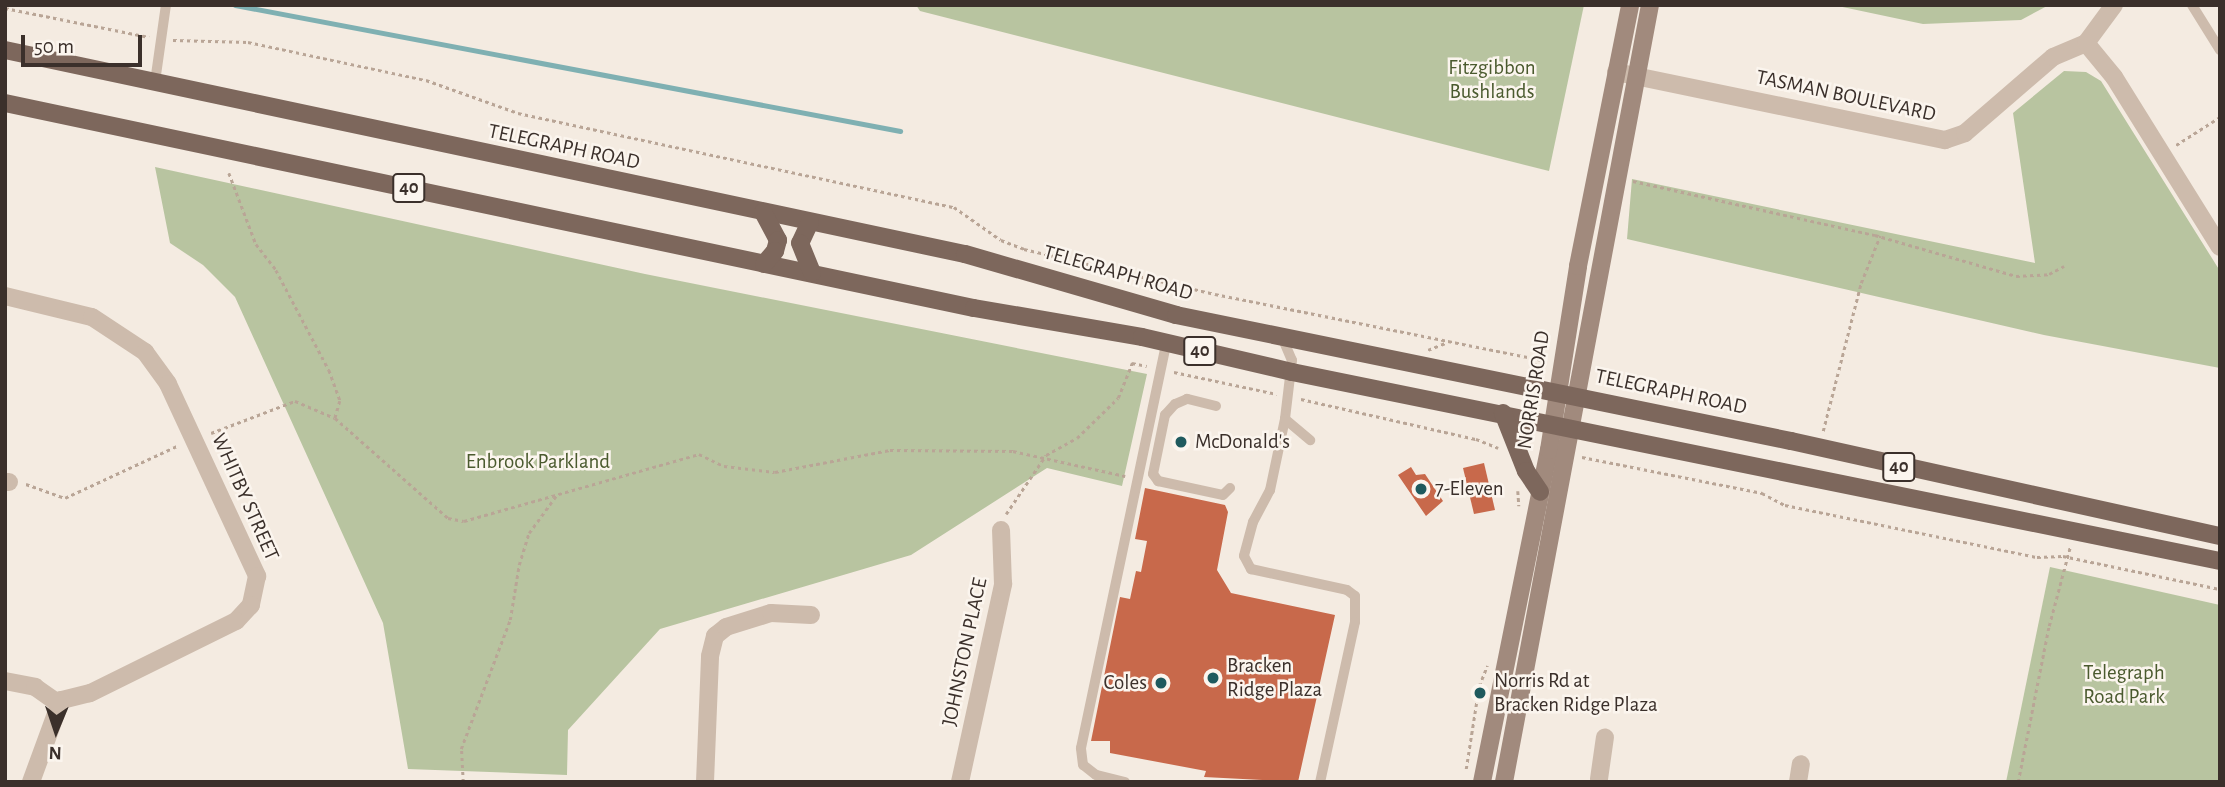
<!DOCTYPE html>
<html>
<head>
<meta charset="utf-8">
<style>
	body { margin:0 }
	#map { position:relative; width:2225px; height:787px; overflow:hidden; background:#f4ebe1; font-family:"Alegreya Sans",sans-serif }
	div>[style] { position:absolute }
	.green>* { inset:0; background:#b8c4a0 }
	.stream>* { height:5px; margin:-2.5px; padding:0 2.5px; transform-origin:2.5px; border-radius:2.5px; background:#7fb0b2 }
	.building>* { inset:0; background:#c8694b }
	.path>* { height:2.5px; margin-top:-1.25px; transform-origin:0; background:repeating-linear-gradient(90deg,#b9a596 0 3.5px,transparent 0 7px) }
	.service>* { height:10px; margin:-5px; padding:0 5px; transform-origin:5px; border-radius:5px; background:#cdbbac }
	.minor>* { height:18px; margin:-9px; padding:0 9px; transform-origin:9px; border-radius:9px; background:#cdbbac }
	.secondary>* { height:18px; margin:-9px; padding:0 9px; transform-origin:9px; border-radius:9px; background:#a18a7d }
	.primary>* { height:18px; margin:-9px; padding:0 9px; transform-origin:9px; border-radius:9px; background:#7d675c }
	.dots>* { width:19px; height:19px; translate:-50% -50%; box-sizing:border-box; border:4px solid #fbf5ee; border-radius:50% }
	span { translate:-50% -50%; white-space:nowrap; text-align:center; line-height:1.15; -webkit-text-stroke:5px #fbf5ee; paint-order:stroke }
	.shield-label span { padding:2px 5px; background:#fbf5ee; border:2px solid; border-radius:5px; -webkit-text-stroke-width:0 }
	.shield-label { font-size:19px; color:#3b302b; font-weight:700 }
	.park-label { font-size:21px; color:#4a5a2e }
	.street-label { font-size:21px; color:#3b302b }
	.poi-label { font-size:21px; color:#3b302b }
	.left { translate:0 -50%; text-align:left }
	.right { translate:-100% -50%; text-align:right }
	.frame { position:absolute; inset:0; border:7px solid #3b302b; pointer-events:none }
	.north { position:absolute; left:21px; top:696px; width:70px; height:70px; -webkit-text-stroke:5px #fbf5ee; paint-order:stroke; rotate:182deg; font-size:19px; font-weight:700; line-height:28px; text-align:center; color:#3b302b }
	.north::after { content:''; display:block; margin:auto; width:24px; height:32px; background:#3b302b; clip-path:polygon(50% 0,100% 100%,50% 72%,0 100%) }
	.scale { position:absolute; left:21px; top:35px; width:121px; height:32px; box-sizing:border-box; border:4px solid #3b302b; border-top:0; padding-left:9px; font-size:21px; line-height:24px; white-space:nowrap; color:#3b302b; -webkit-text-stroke:5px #fbf5ee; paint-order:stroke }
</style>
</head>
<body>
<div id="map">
	<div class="green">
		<div style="clip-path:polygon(916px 5px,1584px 5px,1549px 171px,920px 11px)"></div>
		<div style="clip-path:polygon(1833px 5px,2049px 5px,2021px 20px,1923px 24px)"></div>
		<div style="clip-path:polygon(2064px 71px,2086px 72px,2101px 81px,2220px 271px,2220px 368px,2044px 335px,1627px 239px,1632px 179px,2035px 263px,2013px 113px)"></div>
		<div style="clip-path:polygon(155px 167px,645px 274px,1147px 374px,1122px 486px,1047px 468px,911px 555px,660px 629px,568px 730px,567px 775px,408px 769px,383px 623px,235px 297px,203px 265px,170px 243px)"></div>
		<div style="clip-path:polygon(2050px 567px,2220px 605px,2220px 782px,2006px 782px)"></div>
	</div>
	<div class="stream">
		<div style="left:235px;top:5px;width:677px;rotate:10.73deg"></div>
	</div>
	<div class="building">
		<div style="clip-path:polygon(1484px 463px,1495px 510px,1474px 514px,1463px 468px)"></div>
		<div style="clip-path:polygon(1411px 467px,1416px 475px,1425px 474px,1443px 501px,1426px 516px,1398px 475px)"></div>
		<div style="clip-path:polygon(1145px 488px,1225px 505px,1228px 512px,1217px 570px,1231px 593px,1335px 615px,1298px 782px,1204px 777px,1206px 771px,1110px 753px,1110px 741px,1091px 741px,1120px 597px,1130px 599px,1136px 571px,1141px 572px,1147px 541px,1135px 539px)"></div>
	</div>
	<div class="path">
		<div style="left:5px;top:8px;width:147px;rotate:11.4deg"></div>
		<div style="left:173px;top:40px;width:75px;rotate:1.5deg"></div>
		<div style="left:248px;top:42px;width:182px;rotate:12.1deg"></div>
		<div style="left:426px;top:80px;width:98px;rotate:19.7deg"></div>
		<div style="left:518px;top:113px;width:446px;rotate:12.2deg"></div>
		<div style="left:954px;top:207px;width:57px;rotate:35.1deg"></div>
		<div style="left:1001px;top:240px;width:25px;rotate:21deg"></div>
		<div style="left:1024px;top:249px;width:196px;rotate:13.3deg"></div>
		<div style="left:1215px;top:294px;width:335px;rotate:11.4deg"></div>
		<div style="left:2176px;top:145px;width:52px;rotate:-32.5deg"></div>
		<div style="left:229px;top:173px;width:76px;rotate:69.2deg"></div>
		<div style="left:256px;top:244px;width:33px;rotate:52deg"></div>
		<div style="left:276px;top:270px;width:113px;rotate:62.1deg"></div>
		<div style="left:329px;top:370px;width:33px;rotate:70deg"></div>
		<div style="left:340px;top:401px;width:18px;rotate:106deg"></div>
		<div style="left:1633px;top:181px;width:248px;rotate:12.6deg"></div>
		<div style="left:1875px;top:235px;width:147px;rotate:16.2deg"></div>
		<div style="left:2016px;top:276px;width:33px;rotate:-3deg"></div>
		<div style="left:2049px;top:274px;width:17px;rotate:-28deg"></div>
		<div style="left:1428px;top:350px;width:18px;rotate:-22deg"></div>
		<div style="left:1174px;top:372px;width:105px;rotate:12.1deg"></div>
		<div style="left:1534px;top:373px;width:14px;rotate:-86deg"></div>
		<div style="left:1301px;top:399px;width:180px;rotate:12.9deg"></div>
		<div style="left:1476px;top:439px;width:24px;rotate:22deg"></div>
		<div style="left:1823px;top:431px;width:153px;rotate:-75.6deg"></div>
		<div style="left:1861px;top:283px;width:51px;rotate:-68deg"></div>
		<div style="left:211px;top:433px;width:90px;rotate:-20.9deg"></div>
		<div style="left:295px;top:401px;width:43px;rotate:23deg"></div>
		<div style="left:335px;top:418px;width:151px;rotate:41.5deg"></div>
		<div style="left:448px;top:518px;width:16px;rotate:11deg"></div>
		<div style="left:464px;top:521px;width:244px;rotate:-15.9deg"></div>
		<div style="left:699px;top:454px;width:28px;rotate:26deg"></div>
		<div style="left:724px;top:466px;width:51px;rotate:6.7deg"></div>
		<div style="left:775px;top:472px;width:117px;rotate:-10.8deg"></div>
		<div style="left:890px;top:450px;width:123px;rotate:0.5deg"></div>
		<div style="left:1013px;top:451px;width:115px;rotate:12.6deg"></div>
		<div style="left:1582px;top:457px;width:184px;rotate:11.3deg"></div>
		<div style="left:1762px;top:493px;width:26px;rotate:28deg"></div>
		<div style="left:1785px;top:505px;width:257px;rotate:11.7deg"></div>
		<div style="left:2037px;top:557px;width:26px;rotate:-2deg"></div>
		<div style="left:2063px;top:556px;width:160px;rotate:11.9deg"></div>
		<div style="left:26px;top:484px;width:41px;rotate:19.7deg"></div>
		<div style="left:65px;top:498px;width:123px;rotate:-24.9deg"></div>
		<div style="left:1518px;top:491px;width:15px;rotate:86deg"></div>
		<div style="left:1006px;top:514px;width:71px;rotate:-55.9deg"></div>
		<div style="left:1046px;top:455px;width:35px;rotate:-29deg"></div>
		<div style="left:1077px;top:438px;width:57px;rotate:-44.3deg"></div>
		<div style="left:1118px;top:398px;width:38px;rotate:-68deg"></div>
		<div style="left:1132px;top:363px;width:15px;rotate:11deg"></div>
		<div style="left:1466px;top:769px;width:84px;rotate:-81.1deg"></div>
		<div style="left:1479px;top:686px;width:22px;rotate:-68deg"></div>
		<div style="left:463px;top:782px;width:33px;rotate:-93deg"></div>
		<div style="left:461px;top:749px;width:138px;rotate:-69.2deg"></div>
		<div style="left:510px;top:620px;width:56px;rotate:-80.7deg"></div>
		<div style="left:519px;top:565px;width:34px;rotate:-73deg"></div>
		<div style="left:529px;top:533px;width:46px;rotate:-53.9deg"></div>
		<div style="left:2018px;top:782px;width:159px;rotate:-78.8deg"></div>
		<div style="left:2049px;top:626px;width:82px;rotate:-75.1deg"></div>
	</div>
	<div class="service">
		<div style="left:2192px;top:5px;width:53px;rotate:58.1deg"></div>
		<div style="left:155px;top:82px;width:78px;rotate:-81.9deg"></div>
		<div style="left:1282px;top:337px;width:25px;rotate:67deg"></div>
		<div style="left:1292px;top:360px;width:59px;rotate:96.8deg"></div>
		<div style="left:1285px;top:419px;width:73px;rotate:101.9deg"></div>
		<div style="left:1270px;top:490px;width:36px;rotate:118deg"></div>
		<div style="left:1253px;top:522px;width:35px;rotate:105deg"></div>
		<div style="left:1244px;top:556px;width:15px;rotate:62deg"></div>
		<div style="left:1251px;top:569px;width:98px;rotate:12.3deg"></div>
		<div style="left:1347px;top:590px;width:10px;rotate:37deg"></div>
		<div style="left:1355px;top:596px;width:26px;rotate:90deg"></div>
		<div style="left:1355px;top:622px;width:164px;rotate:102.3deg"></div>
		<div style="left:1216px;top:406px;width:30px;rotate:-166deg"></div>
		<div style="left:1187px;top:399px;width:13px;rotate:157deg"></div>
		<div style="left:1175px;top:404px;width:15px;rotate:132deg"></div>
		<div style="left:1165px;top:415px;width:60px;rotate:101.5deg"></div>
		<div style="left:1153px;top:474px;width:9px;rotate:54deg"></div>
		<div style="left:1158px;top:481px;width:66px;rotate:12.2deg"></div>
		<div style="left:1223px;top:495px;width:10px;rotate:-45deg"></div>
		<div style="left:1285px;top:419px;width:33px;rotate:40deg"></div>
		<div style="left:1125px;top:782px;width:30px;rotate:-166deg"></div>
		<div style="left:1096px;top:775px;width:16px;rotate:-142deg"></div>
		<div style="left:1083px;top:765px;width:17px;rotate:-97deg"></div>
		<div style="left:1081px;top:748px;width:414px;rotate:-78.1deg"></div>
	</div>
	<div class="minor">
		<div style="left:2086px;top:43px;width:47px;rotate:-53.6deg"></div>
		<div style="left:1616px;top:72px;width:336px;rotate:11.7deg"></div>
		<div style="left:1945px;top:140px;width:21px;rotate:-19deg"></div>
		<div style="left:1965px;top:133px;width:116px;rotate:-40.8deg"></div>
		<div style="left:2053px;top:57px;width:36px;rotate:-23deg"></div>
		<div style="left:2086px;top:43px;width:44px;rotate:50.5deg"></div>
		<div style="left:2114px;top:77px;width:200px;rotate:58.1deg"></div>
		<div style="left:5px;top:296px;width:89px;rotate:13.6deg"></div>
		<div style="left:92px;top:317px;width:64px;rotate:33.4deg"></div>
		<div style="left:145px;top:352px;width:39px;rotate:54deg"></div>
		<div style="left:168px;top:384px;width:212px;rotate:65.1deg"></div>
		<div style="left:257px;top:576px;width:30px;rotate:102deg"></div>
		<div style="left:251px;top:605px;width:22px;rotate:133deg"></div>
		<div style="left:236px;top:621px;width:163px;rotate:153.7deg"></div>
		<div style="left:90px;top:693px;width:30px;rotate:166deg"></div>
		<div style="left:61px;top:700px;width:87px;rotate:110.1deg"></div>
		<div style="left:5px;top:482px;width:4px"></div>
		<div style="left:5px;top:681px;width:31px;rotate:11deg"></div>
		<div style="left:35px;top:687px;width:28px;rotate:35deg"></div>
		<div style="left:1599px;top:779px;width:42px;rotate:-81.9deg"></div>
		<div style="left:705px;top:782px;width:126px;rotate:-87.7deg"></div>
		<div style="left:710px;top:656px;width:21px;rotate:-76deg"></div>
		<div style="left:715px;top:636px;width:14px;rotate:-39deg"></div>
		<div style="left:726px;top:627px;width:47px;rotate:-17.3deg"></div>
		<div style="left:771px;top:613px;width:40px;rotate:2.9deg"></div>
		<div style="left:960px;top:782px;width:203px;rotate:-77.7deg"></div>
		<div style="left:1003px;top:584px;width:54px;rotate:-92.1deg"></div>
		<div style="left:1798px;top:782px;width:18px;rotate:-81deg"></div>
	</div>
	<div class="secondary">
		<div style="left:1482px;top:782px;width:339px;rotate:-78.6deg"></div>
		<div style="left:1549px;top:450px;width:186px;rotate:-81deg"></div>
		<div style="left:1578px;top:266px;width:266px;rotate:-78.7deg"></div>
		<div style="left:1504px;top:782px;width:791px;rotate:-79.36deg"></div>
	</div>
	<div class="primary">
		<div style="left:5px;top:50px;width:981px;rotate:12deg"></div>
		<div style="left:965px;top:254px;width:220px;rotate:16.1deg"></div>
		<div style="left:1176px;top:315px;width:628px;rotate:11.58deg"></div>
		<div style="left:1791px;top:441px;width:439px;rotate:12.5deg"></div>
		<div style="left:5px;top:103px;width:990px;rotate:11.95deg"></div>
		<div style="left:974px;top:308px;width:170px;rotate:9.8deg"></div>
		<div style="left:1142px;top:337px;width:154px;rotate:13.1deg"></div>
		<div style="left:1292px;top:372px;width:947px;rotate:11.51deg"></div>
		<div style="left:763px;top:212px;width:32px;rotate:62deg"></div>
		<div style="left:778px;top:240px;width:11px;rotate:105deg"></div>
		<div style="left:775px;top:251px;width:17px;rotate:130deg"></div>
		<div style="left:810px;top:222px;width:23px;rotate:115deg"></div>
		<div style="left:800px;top:243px;width:32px;rotate:68deg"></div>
		<div style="left:1503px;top:413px;width:62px;rotate:68.4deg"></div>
		<div style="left:1526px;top:471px;width:25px;rotate:56deg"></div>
	</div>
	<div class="dots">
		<div style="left:1181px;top:442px;background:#1f5a5e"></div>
		<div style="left:1421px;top:489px;background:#1f5a5e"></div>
		<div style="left:1213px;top:678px;background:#1f5a5e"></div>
		<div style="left:1161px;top:683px;background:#1f5a5e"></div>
		<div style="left:1480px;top:693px;background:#1f5a5e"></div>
	</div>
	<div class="shield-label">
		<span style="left:409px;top:188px">40</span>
		<span style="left:1200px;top:351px">40</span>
		<span style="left:1899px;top:467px">40</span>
	</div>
	<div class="park-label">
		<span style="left:1492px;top:80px">Fitzgibbon<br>Bushlands</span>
		<span style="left:538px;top:462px">Enbrook Parkland</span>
		<span style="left:2124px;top:685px">Telegraph<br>Road Park</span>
	</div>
	<div class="street-label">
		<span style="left:1846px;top:96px;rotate:12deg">TASMAN BOULEVARD</span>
		<span style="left:564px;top:147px;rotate:12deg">TELEGRAPH ROAD</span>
		<span style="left:1118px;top:273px;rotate:16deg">TELEGRAPH ROAD</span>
		<span style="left:1534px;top:390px;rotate:-81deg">NORRIS ROAD</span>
		<span style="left:1671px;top:392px;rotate:12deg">TELEGRAPH ROAD</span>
		<span style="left:245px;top:497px;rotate:66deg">WHITBY STREET</span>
		<span style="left:965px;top:652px;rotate:-78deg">JOHNSTON PLACE</span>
	</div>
	<div class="poi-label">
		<span class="left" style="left:1195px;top:442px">McDonald's</span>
		<span class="left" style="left:1435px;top:489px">7-Eleven</span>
		<span class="left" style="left:1227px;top:678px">Bracken<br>Ridge Plaza</span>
		<span class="left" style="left:1494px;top:693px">Norris Rd at<br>Bracken Ridge Plaza</span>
		<span class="right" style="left:1147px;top:683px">Coles</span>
	</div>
	<div class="frame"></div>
	<div class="north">N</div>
	<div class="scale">50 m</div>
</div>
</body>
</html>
